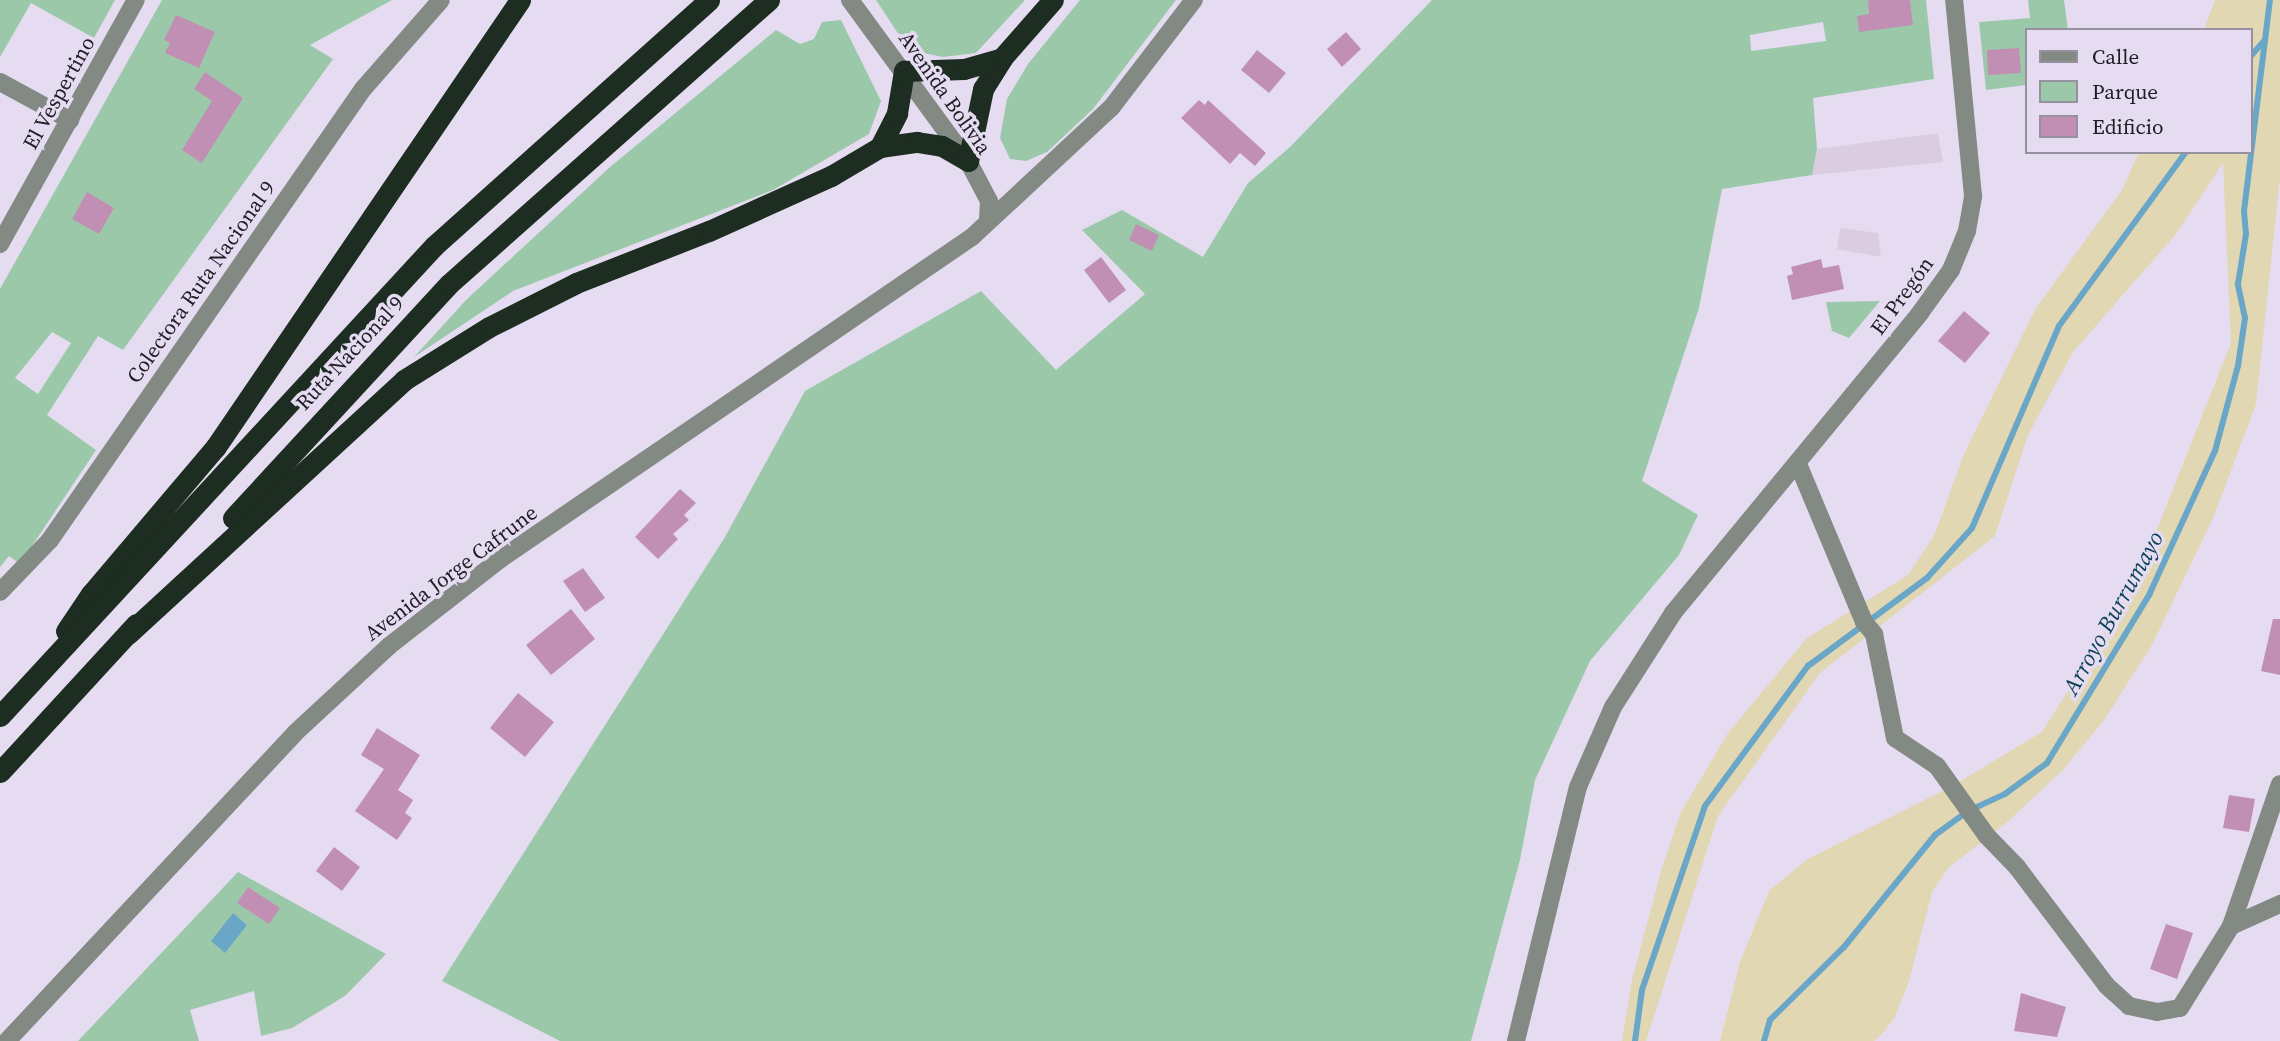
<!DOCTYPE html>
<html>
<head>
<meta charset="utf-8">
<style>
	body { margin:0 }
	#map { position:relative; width:2280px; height:1041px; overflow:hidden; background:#e5dcf1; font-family:"Source Serif 4",serif }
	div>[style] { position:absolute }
	.industrial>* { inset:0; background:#dbcde0 }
	.green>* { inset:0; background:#9cc8aa }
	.sand>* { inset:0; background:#e1d7b2 }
	.water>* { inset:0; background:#6aa6c7 }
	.stream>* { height:6px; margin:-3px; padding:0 3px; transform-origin:3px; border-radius:3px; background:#6aa6c7 }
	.building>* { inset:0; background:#c28fb4 }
	.minor>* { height:18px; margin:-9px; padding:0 9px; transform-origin:9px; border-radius:9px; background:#828a83 }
	.highway>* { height:21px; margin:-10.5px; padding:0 10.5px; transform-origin:10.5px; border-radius:10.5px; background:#1e2d21 }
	span { translate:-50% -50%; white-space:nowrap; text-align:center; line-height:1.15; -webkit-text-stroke:7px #e5dcf1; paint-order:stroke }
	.street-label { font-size:21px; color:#201d24 }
	.water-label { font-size:23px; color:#0e4158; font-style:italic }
	.legend { position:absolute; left:2025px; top:28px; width:228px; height:126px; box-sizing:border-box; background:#e5dcf1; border:2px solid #96909f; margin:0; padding:9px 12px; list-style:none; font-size:21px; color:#201d24 }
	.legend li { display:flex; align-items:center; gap:14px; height:35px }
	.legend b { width:35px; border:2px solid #96909f }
</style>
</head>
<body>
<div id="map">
	<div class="industrial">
		<div style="clip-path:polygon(1938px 133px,1943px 162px,1812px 175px,1817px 149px)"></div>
		<div style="clip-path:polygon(1840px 228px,1878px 233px,1881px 257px,1837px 249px)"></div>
	</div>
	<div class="green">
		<div style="clip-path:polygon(0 0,115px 0,94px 38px,31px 3px,0 57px)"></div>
		<div style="clip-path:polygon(evenodd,162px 0,392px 0,310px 45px,333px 59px,123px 350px,98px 336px,47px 415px,96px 450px,20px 564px,9px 556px,0 567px,0 289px,162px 0,52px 332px,71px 343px,38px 394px,15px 378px,52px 332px)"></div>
		<div style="clip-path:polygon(876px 0,1025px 0,976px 53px,943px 57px,909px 50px)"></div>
		<div style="clip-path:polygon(1080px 0,1176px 0,1093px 109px,1047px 152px,1026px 161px,1010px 159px,1000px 138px,1007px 99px,1028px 64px)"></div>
		<div style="clip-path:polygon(evenodd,1432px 0,1926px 0,1934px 79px,1813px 98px,1817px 149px,1812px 175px,1722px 189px,1699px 308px,1642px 481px,1698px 515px,1679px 555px,1590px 661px,1535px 780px,1520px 860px,1471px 1041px,560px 1041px,442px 981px,725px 537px,805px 391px,981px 291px,1056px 370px,1145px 294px,1082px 230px,1122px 210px,1203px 257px,1248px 183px,1290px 147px,1432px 0,1823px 22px,1826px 41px,1751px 51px,1750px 35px,1823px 22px)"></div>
		<div style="clip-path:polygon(2028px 0,2064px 0,2068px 30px,2026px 30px,2026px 85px,1986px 90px,1979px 22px,2030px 18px)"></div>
		<div style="clip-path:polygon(841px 20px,881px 101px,869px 134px,773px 190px,513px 291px,414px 357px,467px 299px,610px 167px,776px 30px,800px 44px,814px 39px,822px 22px)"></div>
		<div style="clip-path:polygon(1880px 301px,1849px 338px,1832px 331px,1826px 302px)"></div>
		<div style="clip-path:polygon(238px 872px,386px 954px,345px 996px,292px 1028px,261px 1036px,254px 991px,190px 1010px,199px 1041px,78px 1041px)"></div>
	</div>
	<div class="sand">
		<div style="clip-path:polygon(2215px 0,2280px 0,2280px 177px,2256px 404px,2214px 516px,2152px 645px,2104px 720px,2062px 771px,2005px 824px,1949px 867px,1932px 892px,1909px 981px,1895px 1017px,1882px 1034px,1874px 1041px,1720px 1041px,1740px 962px,1769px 891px,1808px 859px,1952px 786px,2042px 732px,2136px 582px,2231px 343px,2223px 163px,2176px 234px,2073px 352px,2028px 435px,1995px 536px,1820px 673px,1718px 816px,1646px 1041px,1622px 1041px,1631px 984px,1661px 871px,1681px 812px,1728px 733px,1807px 638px,1908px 575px,1934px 536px,1964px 454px,2036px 308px,2122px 190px,2139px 152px,2250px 152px,2250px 30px,2204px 30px)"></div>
	</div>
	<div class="water">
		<div style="clip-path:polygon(233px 913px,247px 925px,225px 953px,211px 941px)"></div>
	</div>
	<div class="stream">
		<div style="left:2250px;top:57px;width:23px;rotate:-49deg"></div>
		<div style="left:1635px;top:1041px;width:51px;rotate:-82.2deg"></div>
		<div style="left:1642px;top:990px;width:194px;rotate:-71.1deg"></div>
		<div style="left:1705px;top:806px;width:174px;rotate:-53.7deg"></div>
		<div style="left:1808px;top:666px;width:148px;rotate:-36.5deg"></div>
		<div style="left:1927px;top:578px;width:67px;rotate:-48deg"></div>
		<div style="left:1972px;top:528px;width:220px;rotate:-66.7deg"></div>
		<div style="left:2059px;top:326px;width:215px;rotate:-53.9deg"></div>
		<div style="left:1764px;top:1041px;width:22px;rotate:-74deg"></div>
		<div style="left:1770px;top:1020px;width:104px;rotate:-44.6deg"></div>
		<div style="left:1844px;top:947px;width:144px;rotate:-50.9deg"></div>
		<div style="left:1935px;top:835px;width:41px;rotate:-36deg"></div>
		<div style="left:1968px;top:811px;width:41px;rotate:-24.7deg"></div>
		<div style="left:2005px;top:794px;width:52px;rotate:-36.4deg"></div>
		<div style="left:2047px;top:763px;width:197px;rotate:-58.7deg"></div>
		<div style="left:2149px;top:595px;width:158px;rotate:-65.4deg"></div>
		<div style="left:2215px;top:451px;width:88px;rotate:-74.9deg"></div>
		<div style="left:2238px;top:366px;width:49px;rotate:-81.7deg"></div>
		<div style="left:2245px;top:318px;width:35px;rotate:-102deg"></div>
		<div style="left:2238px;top:284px;width:51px;rotate:-80.9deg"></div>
		<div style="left:2246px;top:234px;width:23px;rotate:-95deg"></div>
		<div style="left:2244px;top:211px;width:213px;rotate:-83deg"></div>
	</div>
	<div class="building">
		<div style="clip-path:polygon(1868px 0,1910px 0,1913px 25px,1859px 32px,1857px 16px,1869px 14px)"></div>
		<div style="clip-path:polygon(176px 15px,215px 32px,199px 68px,165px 53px,170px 43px,164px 40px)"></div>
		<div style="clip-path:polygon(1346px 32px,1361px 49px,1342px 67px,1327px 49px)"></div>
		<div style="clip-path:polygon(2019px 48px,2021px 73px,1988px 75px,1987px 50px)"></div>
		<div style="clip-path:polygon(1257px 50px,1286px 73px,1269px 93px,1241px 70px)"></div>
		<div style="clip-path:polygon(205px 72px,243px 98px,202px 163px,182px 150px,212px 101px,194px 89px)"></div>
		<div style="clip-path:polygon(1199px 100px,1205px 105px,1208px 100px,1266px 153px,1255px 166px,1240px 153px,1230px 164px,1181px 118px)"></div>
		<div style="clip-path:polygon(87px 192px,114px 208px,99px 234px,72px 219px)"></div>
		<div style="clip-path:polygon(1136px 224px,1159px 235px,1152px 251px,1129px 240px)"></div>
		<div style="clip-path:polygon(1101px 257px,1126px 290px,1109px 303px,1084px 270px)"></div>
		<div style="clip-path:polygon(1821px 259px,1823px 268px,1839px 265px,1844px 289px,1792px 300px,1787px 276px,1793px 274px,1791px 267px)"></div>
		<div style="clip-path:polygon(1964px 311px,1990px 333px,1965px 363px,1938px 341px)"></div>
		<div style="clip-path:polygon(680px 489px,696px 503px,684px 515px,689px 520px,673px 534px,678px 539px,658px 559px,635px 537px)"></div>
		<div style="clip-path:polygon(583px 568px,605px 598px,585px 612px,563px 581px)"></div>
		<div style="clip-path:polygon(571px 609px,595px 639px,551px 675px,526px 645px)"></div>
		<div style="clip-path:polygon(2273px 619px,2280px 619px,2280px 675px,2261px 671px)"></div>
		<div style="clip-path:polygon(518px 693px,554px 722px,525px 757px,490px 728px)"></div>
		<div style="clip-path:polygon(377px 728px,420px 755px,398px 790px,413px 800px,405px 813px,412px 818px,397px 840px,355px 811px,384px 769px,361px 755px)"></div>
		<div style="clip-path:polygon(2229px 795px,2255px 799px,2249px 832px,2223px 828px)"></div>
		<div style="clip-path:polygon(334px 847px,360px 867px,342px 891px,316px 871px)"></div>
		<div style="clip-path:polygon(248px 887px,280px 908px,269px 924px,237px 903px)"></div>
		<div style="clip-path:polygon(2166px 924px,2193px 933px,2177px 979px,2150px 969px)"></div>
		<div style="clip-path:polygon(2021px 993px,2066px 1007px,2057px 1037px,2014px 1031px)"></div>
	</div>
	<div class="minor">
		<div style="left:850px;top:0;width:200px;rotate:53.8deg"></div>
		<div style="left:968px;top:161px;width:45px;rotate:62.3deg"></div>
		<div style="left:989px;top:201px;width:17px;rotate:93deg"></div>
		<div style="left:0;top:82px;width:80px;rotate:28.5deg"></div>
		<div style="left:0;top:244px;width:279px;rotate:-60.9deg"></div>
		<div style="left:1798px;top:464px;width:171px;rotate:67.3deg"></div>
		<div style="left:1864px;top:622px;width:16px;rotate:50deg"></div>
		<div style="left:1874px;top:634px;width:106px;rotate:78.6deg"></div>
		<div style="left:1895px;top:738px;width:50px;rotate:33.7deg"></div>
		<div style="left:1937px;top:766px;width:86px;rotate:54.5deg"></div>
		<div style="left:1987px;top:836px;width:43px;rotate:45.9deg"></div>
		<div style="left:2017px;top:867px;width:149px;rotate:52.9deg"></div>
		<div style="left:2107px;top:986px;width:30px;rotate:42deg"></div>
		<div style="left:2129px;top:1006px;width:29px;rotate:12deg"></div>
		<div style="left:2157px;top:1012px;width:23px;rotate:-10deg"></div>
		<div style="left:2180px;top:1008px;width:97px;rotate:-58.1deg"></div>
		<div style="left:2231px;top:926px;width:150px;rotate:-71deg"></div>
		<div style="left:0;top:592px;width:72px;rotate:-46.1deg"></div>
		<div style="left:50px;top:540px;width:549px;rotate:-55.24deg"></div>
		<div style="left:363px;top:89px;width:118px;rotate:-48.8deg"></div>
		<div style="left:2231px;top:926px;width:54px;rotate:-24.2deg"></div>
		<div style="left:7px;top:1041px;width:422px;rotate:-46.9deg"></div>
		<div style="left:295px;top:733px;width:128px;rotate:-42.8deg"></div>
		<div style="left:389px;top:646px;width:140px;rotate:-38deg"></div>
		<div style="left:499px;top:560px;width:573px;rotate:-34.33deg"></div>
		<div style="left:972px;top:237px;width:190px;rotate:-42.9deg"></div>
		<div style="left:1111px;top:108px;width:136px;rotate:-52.5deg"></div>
		<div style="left:1516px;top:1041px;width:261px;rotate:-76.3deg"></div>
		<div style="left:1578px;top:787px;width:87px;rotate:-66.4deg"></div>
		<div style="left:1613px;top:707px;width:112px;rotate:-57.4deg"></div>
		<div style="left:1673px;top:613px;width:389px;rotate:-50.5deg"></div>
		<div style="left:1920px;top:313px;width:53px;rotate:-54.2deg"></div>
		<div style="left:1951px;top:270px;width:42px;rotate:-67.7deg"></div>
		<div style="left:1967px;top:231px;width:36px;rotate:-80deg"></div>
		<div style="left:1973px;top:196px;width:197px;rotate:-95.5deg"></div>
	</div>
	<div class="highway">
		<div style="left:880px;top:147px;width:37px;rotate:-8deg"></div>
		<div style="left:917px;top:142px;width:25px;rotate:9deg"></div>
		<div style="left:942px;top:146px;width:30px;rotate:30deg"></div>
		<div style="left:968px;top:161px;width:74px;rotate:-78.2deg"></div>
		<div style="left:983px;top:89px;width:36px;rotate:-58deg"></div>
		<div style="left:233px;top:518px;width:318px;rotate:-47.3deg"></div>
		<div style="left:449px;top:284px;width:428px;rotate:-41.6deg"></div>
		<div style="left:66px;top:631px;width:45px;rotate:-56deg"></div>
		<div style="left:91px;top:594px;width:192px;rotate:-49.7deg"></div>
		<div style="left:215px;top:448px;width:542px;rotate:-55.75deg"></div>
		<div style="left:128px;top:634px;width:375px;rotate:-42.6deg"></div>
		<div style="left:404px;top:380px;width:100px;rotate:-31.9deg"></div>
		<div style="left:489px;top:327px;width:97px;rotate:-26.8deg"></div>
		<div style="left:576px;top:283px;width:143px;rotate:-21.4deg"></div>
		<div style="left:709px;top:231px;width:134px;rotate:-24.3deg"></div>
		<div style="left:831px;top:176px;width:57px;rotate:-30.6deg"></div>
		<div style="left:880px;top:147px;width:38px;rotate:-63deg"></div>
		<div style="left:897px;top:113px;width:43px;rotate:-80.5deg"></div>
		<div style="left:904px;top:71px;width:60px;rotate:-1.9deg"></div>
		<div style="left:964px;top:69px;width:40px;rotate:-16deg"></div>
		<div style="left:1002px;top:58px;width:77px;rotate:-48.7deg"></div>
		<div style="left:0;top:716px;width:640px;rotate:-47.28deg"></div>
		<div style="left:434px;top:246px;width:369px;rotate:-41.8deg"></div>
		<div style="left:0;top:772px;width:201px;rotate:-47.4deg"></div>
	</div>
	<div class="street-label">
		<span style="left:59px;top:93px;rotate:-61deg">El Vespertino</span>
		<span style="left:945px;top:93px;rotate:55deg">Avenida Bolivia</span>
		<span style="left:201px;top:282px;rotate:-55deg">Colectora Ruta Nacional 9</span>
		<span style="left:1902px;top:296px;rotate:-54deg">El Pregón</span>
		<span style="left:350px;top:353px;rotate:-47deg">Ruta Nacional 9</span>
		<span style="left:451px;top:573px;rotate:-37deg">Avenida Jorge Cafrune</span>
	</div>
	<div class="water-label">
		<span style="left:2113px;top:613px;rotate:-61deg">Arroyo Burrumayo</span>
	</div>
	<ul class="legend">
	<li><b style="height:9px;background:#828a83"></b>Calle</li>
	<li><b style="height:19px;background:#9cc8aa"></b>Parque</li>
	<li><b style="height:19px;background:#c28fb4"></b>Edificio</li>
	</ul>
</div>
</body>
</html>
